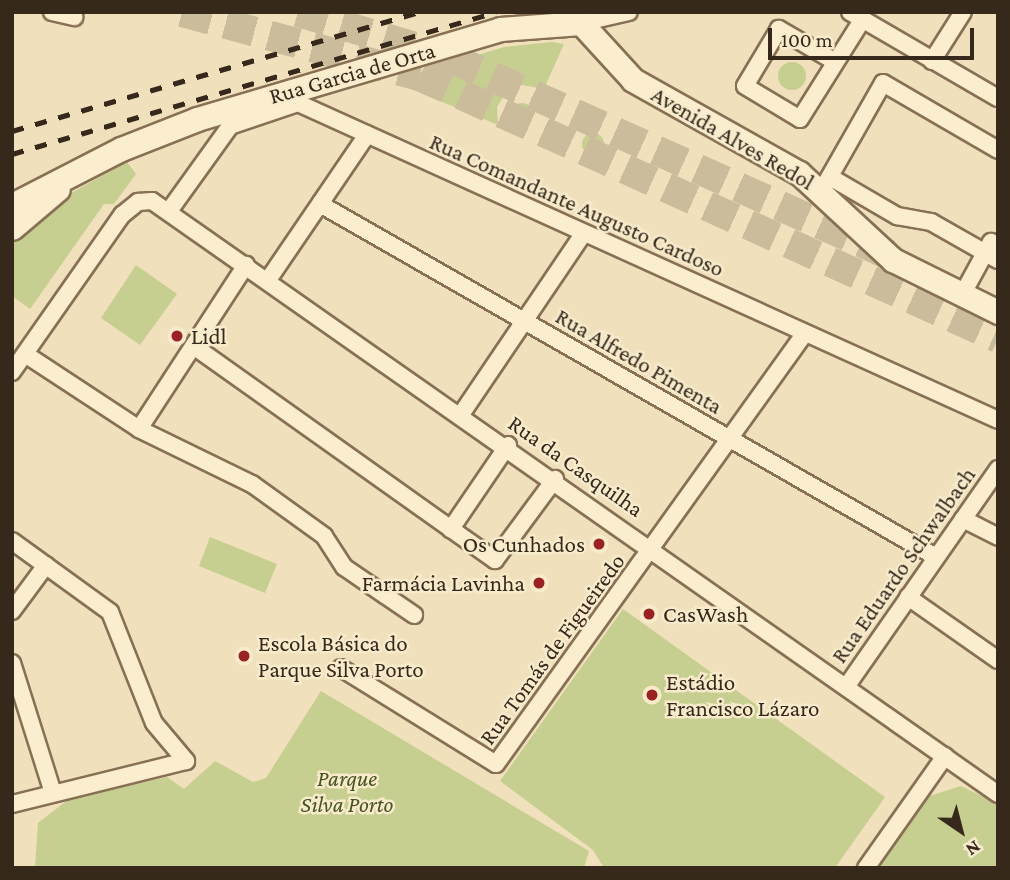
<!DOCTYPE html>
<html>
<head>
<meta charset="utf-8">
<style>
	body { margin:0 }
	#map { position:relative; width:1010px; height:880px; overflow:hidden; background:#f0e1bc; font-family:"Crimson Pro",serif }
	div>[style] { position:absolute }
	.green>* { inset:0; background:#c6ce90 }
	.round { border-radius:50% }
	.highway-tunnel>* { height:30px; margin-top:-15px; transform-origin:0; background:repeating-linear-gradient(90deg,#cbbc9c 0 30px,transparent 0 45px) }
	.roads { filter:drop-shadow(2px 0 #887055) drop-shadow(-2px 0 #887055) drop-shadow(0 2px #887055) drop-shadow(0 -2px #887055) }
	.street>* { height:16px; margin:-8px; padding:0 8px; transform-origin:8px; border-radius:8px; background:#faeecf }
	.secondary>* { height:23px; margin:-11.5px; padding:0 11.5px; transform-origin:11.5px; border-radius:11.5px; background:#faeecf }
	.rail>* { height:4.5px; margin-top:-2.25px; transform-origin:0; background:repeating-linear-gradient(90deg,#36281b 0 12px,transparent 0 24px) }
	.dots>* { width:19px; height:19px; translate:-50% -50%; box-sizing:border-box; border:4px solid #f7ebcc; border-radius:50% }
	span { translate:-50% -50%; white-space:nowrap; text-align:center; line-height:1.15; -webkit-text-stroke:5px #f7ebcc; paint-order:stroke }
	.street-label { font-size:23px; color:#36281b }
	.poi-label { font-size:23px; color:#36281b }
	.left { translate:0 -50%; text-align:left }
	.right { translate:-100% -50%; text-align:right }
	.park-label { font-size:23px; color:#465420; font-style:italic }
	.frame { position:absolute; inset:0; border:14px solid #36281b; pointer-events:none }
	.north { position:absolute; left:926px; top:796px; width:70px; height:70px; -webkit-text-stroke:5px #f7ebcc; paint-order:stroke; rotate:145deg; font-size:19px; font-weight:700; line-height:28px; text-align:center; color:#36281b }
	.north::after { content:''; display:block; margin:auto; width:24px; height:32px; background:#36281b; clip-path:polygon(50% 0,100% 100%,50% 72%,0 100%) }
	.scale { position:absolute; left:768px; top:28px; width:206px; height:32px; box-sizing:border-box; border:4px solid #36281b; border-top:0; padding-left:9px; font-size:21px; line-height:24px; white-space:nowrap; color:#36281b; -webkit-text-stroke:5px #f7ebcc; paint-order:stroke }
</style>
</head>
<body>
<div id="map">
	<div class="green">
		<div style="clip-path:polygon(552px 42px,564px 44px,544px 89px,522px 85px,507px 91px,497px 107px,498px 125px,401px 85px,401px 78px,504px 47px)"></div>
		<div class="round" style="left:778px;top:62px;width:28px;height:28px"></div>
		<div class="round" style="left:542px;top:100px;width:16px;height:16px"></div>
		<div class="round" style="left:511px;top:103px;width:22px;height:22px"></div>
		<div class="round" style="left:544px;top:121px;width:20px;height:20px"></div>
		<div class="round" style="left:582px;top:133px;width:22px;height:22px"></div>
		<div style="clip-path:polygon(127px 162px,136px 174px,114px 204px,104px 204px,30px 309px,12px 296px,12px 241px,64px 197px)"></div>
		<div style="clip-path:polygon(136px 265px,177px 294px,140px 345px,101px 318px)"></div>
		<div style="clip-path:polygon(210px 537px,277px 564px,265px 593px,199px 566px)"></div>
		<div style="clip-path:polygon(623px 609px,885px 797px,835px 868px,604px 868px,593px 850px,500px 781px)"></div>
		<div style="clip-path:polygon(321px 691px,589px 851px,584px 868px,35px 868px,38px 823px,69px 799px,167px 777px,184px 789px,215px 761px,253px 782px,266px 778px)"></div>
		<div style="clip-path:polygon(961px 786px,998px 804px,998px 868px,872px 868px,923px 798px)"></div>
	</div>
	<div class="highway-tunnel">
		<div style="left:182px;top:12px;width:246px;rotate:15.1deg"></div>
		<div style="left:420px;top:76px;width:635px;rotate:24.38deg"></div>
		<div style="left:298px;top:12px;width:160px;rotate:16.7deg"></div>
		<div style="left:451px;top:58px;width:483px;rotate:24.2deg"></div>
	</div>
	<div class="roads">
		<div class="street">
			<div style="left:52px;top:12px;width:23px;rotate:13deg"></div>
			<div style="left:850px;top:12px;width:171px;rotate:30.2deg"></div>
			<div style="left:581px;top:23px;width:49px;rotate:-12.9deg"></div>
			<div style="left:834px;top:61px;width:64px;rotate:-149.8deg"></div>
			<div style="left:779px;top:29px;width:66px;rotate:120.8deg"></div>
			<div style="left:745px;top:86px;width:64px;rotate:31deg"></div>
			<div style="left:800px;top:119px;width:117px;rotate:-57.9deg"></div>
			<div style="left:932px;top:61px;width:58px;rotate:-57.7deg"></div>
			<div style="left:830px;top:177px;width:78px;rotate:30.2deg"></div>
			<div style="left:897px;top:216px;width:35px;rotate:10deg"></div>
			<div style="left:931px;top:222px;width:77px;rotate:29.6deg"></div>
			<div style="left:822px;top:190px;width:123px;rotate:-60.3deg"></div>
			<div style="left:883px;top:83px;width:133px;rotate:30.2deg"></div>
			<div style="left:320px;top:204px;width:710px;rotate:29.81deg"></div>
			<div style="left:169px;top:211px;width:105px;rotate:-54.3deg"></div>
			<div style="left:230px;top:126px;width:72px;rotate:-18.7deg"></div>
			<div style="left:298px;top:103px;width:768px;rotate:24.36deg"></div>
			<div style="left:268px;top:280px;width:176px;rotate:-55.7deg"></div>
			<div style="left:961px;top:297px;width:63px;rotate:-61.4deg"></div>
			<div style="left:195px;top:347px;width:314px;rotate:35.4deg"></div>
			<div style="left:25px;top:354px;width:136px;rotate:33.3deg"></div>
			<div style="left:139px;top:429px;width:126px;rotate:26deg"></div>
			<div style="left:252px;top:484px;width:89px;rotate:35.8deg"></div>
			<div style="left:324px;top:536px;width:37px;rotate:57deg"></div>
			<div style="left:344px;top:567px;width:85px;rotate:34.4deg"></div>
			<div style="left:12px;top:372px;width:192px;rotate:-55deg"></div>
			<div style="left:122px;top:215px;width:21px;rotate:-39deg"></div>
			<div style="left:138px;top:202px;width:14px;rotate:-4deg"></div>
			<div style="left:152px;top:201px;width:1033px;rotate:35.03deg"></div>
			<div style="left:462px;top:413px;width:217px;rotate:-55.9deg"></div>
			<div style="left:139px;top:429px;width:196px;rotate:-56.9deg"></div>
			<div style="left:508px;top:445px;width:102px;rotate:124.2deg"></div>
			<div style="left:451px;top:529px;width:54px;rotate:35.2deg"></div>
			<div style="left:495px;top:560px;width:101px;rotate:-53.5deg"></div>
			<div style="left:963px;top:519px;width:39px;rotate:27deg"></div>
			<div style="left:12px;top:541px;width:121px;rotate:35.9deg"></div>
			<div style="left:110px;top:612px;width:119px;rotate:68.4deg"></div>
			<div style="left:154px;top:723px;width:50px;rotate:49.9deg"></div>
			<div style="left:186px;top:761px;width:179px;rotate:166.1deg"></div>
			<div style="left:908px;top:597px;width:110px;rotate:35deg"></div>
			<div style="left:12px;top:611px;width:57px;rotate:-53.5deg"></div>
			<div style="left:12px;top:663px;width:136px;rotate:72.5deg"></div>
			<div style="left:341px;top:668px;width:182px;rotate:31.8deg"></div>
			<div style="left:496px;top:764px;width:530px;rotate:-54.36deg"></div>
			<div style="left:846px;top:687px;width:266px;rotate:-55.1deg"></div>
			<div style="left:866px;top:868px;width:137px;rotate:-54.8deg"></div>
		</div>
		<div class="secondary">
			<div style="left:12px;top:205px;width:123px;rotate:-27.2deg"></div>
			<div style="left:121px;top:149px;width:82px;rotate:-21.5deg"></div>
			<div style="left:197px;top:119px;width:316px;rotate:-16.5deg"></div>
			<div style="left:500px;top:29px;width:81px;rotate:-4.2deg"></div>
			<div style="left:581px;top:23px;width:77px;rotate:47.6deg"></div>
			<div style="left:633px;top:80px;width:190px;rotate:29.3deg"></div>
			<div style="left:799px;top:173px;width:128px;rotate:42.8deg"></div>
			<div style="left:893px;top:260px;width:117px;rotate:26.3deg"></div>
			<div style="left:12px;top:228px;width:60px;rotate:-40.3deg"></div>
		</div>
	</div>
	<div class="rail">
		<div style="left:12px;top:131px;width:423px;rotate:-16.3deg"></div>
		<div style="left:12px;top:154px;width:504px;rotate:-16.35deg"></div>
	</div>
	<div class="dots">
		<div style="left:177px;top:336px;background:#9a2222"></div>
		<div style="left:599px;top:544px;background:#9a2222"></div>
		<div style="left:539px;top:583px;background:#9a2222"></div>
		<div style="left:649px;top:614px;background:#9a2222"></div>
		<div style="left:244px;top:656px;background:#9a2222"></div>
		<div style="left:652px;top:695px;background:#9a2222"></div>
	</div>
	<div class="street-label">
		<span style="left:352px;top:73px;rotate:-16deg">Rua Garcia de Orta</span>
		<span style="left:733px;top:138px;rotate:30deg">Avenida Alves Redol</span>
		<span style="left:577px;top:205px;rotate:24deg">Rua Comandante Augusto Cardoso</span>
		<span style="left:639px;top:361px;rotate:30deg">Rua Alfredo Pimenta</span>
		<span style="left:576px;top:466px;rotate:35deg">Rua da Casquilha</span>
		<span style="left:903px;top:565px;rotate:-55deg">Rua Eduardo Schwalbach</span>
		<span style="left:552px;top:649px;rotate:-54deg">Rua Tomás de Figueiredo</span>
	</div>
	<div class="poi-label">
		<span class="left" style="left:191px;top:336px">Lidl</span>
		<span class="right" style="left:585px;top:544px">Os Cunhados</span>
		<span class="right" style="left:525px;top:583px">Farmácia Lavinha</span>
		<span class="left" style="left:663px;top:614px">CasWash</span>
		<span class="left" style="left:258px;top:656px">Escola Básica do<br>Parque Silva Porto</span>
		<span class="left" style="left:666px;top:695px">Estádio<br>Francisco Lázaro</span>
	</div>
	<div class="park-label">
		<span style="left:347px;top:791px">Parque<br>Silva Porto</span>
	</div>
	<div class="frame"></div>
	<div class="north">N</div>
	<div class="scale">100 m</div>
</div>
</body>
</html>
